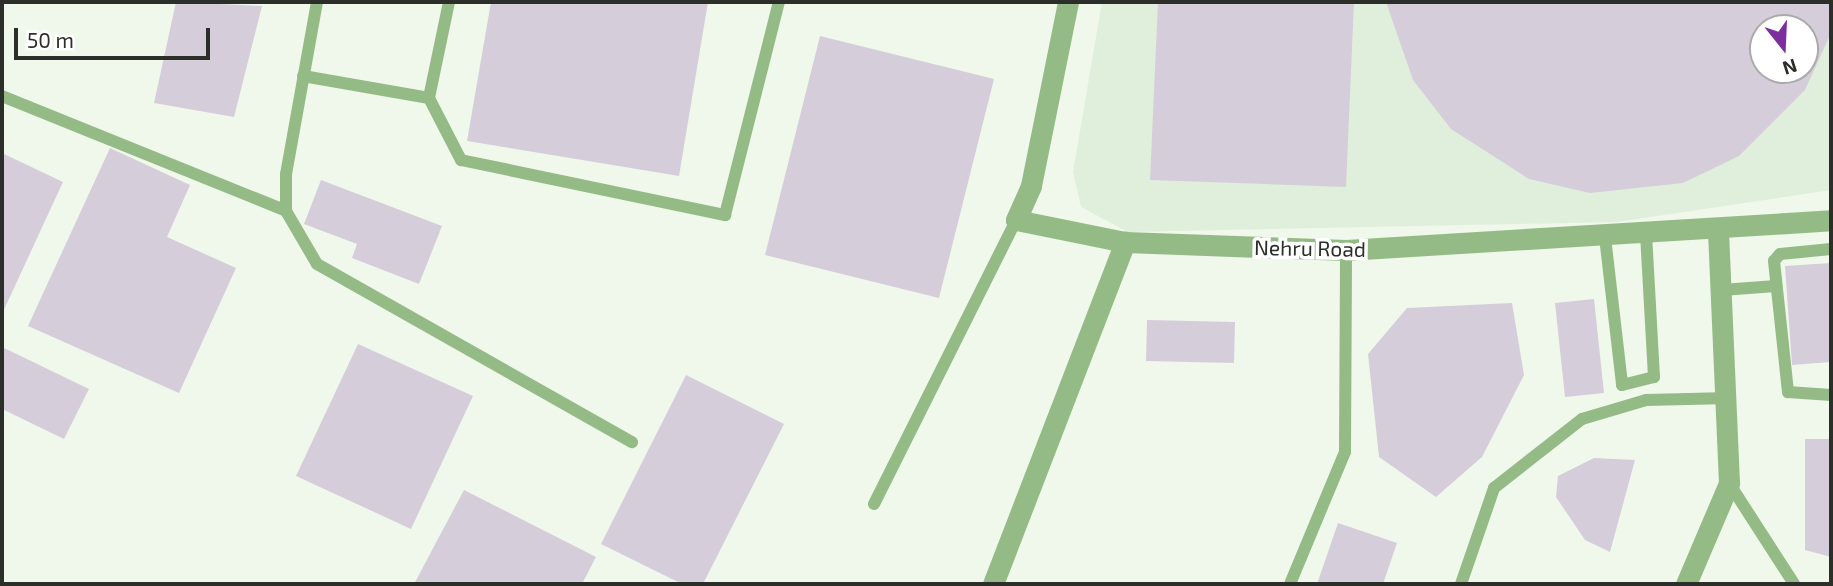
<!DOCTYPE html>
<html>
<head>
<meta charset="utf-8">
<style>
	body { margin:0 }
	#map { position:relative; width:1833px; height:586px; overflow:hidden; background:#eff8eb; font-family:"Exo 2",sans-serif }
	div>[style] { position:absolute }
	.built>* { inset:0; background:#e0efdb }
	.building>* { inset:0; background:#d6cddb }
	.service>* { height:12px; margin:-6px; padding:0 6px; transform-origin:6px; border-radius:6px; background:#94bb86 }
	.minor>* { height:21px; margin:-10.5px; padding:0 10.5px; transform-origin:10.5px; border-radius:10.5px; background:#94bb86 }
	.tertiary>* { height:21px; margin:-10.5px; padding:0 10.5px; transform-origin:10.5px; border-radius:10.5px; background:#94bb86 }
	span { translate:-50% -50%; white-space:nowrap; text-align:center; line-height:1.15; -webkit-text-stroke:7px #fff; paint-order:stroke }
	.street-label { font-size:21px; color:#2b2e29 }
	.frame { position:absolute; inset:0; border:4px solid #2b2e29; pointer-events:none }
	.north { position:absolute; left:1749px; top:14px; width:70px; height:70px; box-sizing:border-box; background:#fff; border:2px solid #aaaba9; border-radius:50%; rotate:162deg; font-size:19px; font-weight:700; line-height:28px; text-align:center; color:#2b2e29 }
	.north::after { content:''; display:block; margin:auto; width:24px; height:32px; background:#7c2d9e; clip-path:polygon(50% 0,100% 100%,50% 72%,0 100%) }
	.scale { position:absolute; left:14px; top:28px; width:196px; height:32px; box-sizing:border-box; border:4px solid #2b2e29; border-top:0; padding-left:9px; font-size:21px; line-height:24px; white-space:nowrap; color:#2b2e29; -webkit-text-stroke:5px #fff; paint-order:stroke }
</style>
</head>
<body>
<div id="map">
	<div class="built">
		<div style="clip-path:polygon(evenodd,1102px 2px,1831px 2px,1831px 190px,1617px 222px,1128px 232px,1081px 207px,1073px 172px,1102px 2px,1763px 28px,1805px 28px,1805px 70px,1763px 70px,1763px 28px)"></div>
	</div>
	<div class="building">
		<div style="clip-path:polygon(176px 2px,262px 6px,234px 117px,154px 103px)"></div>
		<div style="clip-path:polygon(491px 2px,708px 2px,679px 176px,467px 141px)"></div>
		<div style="clip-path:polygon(1158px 2px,1354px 2px,1346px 187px,1150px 180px)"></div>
		<div style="clip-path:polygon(evenodd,1386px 2px,1831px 2px,1831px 33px,1805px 90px,1739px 156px,1683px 183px,1590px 193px,1529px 179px,1451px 129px,1413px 80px,1386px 2px,1763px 28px,1805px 28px,1805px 70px,1763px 70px,1763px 28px)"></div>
		<div style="clip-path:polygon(820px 36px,994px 79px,939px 298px,765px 255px)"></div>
		<div style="clip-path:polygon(110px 148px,190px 185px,167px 237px,236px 268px,179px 393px,28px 326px)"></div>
		<div style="clip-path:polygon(2px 153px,63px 182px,2px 314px)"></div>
		<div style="clip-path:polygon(321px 180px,442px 226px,419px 284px,352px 258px,357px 244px,304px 224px)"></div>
		<div style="clip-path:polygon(1831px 263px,1831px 362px,1792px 365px,1785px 266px)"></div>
		<div style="clip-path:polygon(1594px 299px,1604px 393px,1565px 397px,1555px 303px)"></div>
		<div style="clip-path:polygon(1512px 303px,1524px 375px,1482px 457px,1436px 497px,1379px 457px,1368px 354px,1407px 308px)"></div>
		<div style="clip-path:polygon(1147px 320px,1235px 322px,1234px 363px,1146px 361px)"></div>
		<div style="clip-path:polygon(358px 344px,473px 396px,411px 529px,296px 476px)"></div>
		<div style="clip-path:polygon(2px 347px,89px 389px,64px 439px,2px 409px)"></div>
		<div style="clip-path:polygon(686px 375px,784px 424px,703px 584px,682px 584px,601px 544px)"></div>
		<div style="clip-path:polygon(1805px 439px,1831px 439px,1831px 557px,1805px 550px)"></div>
		<div style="clip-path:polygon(1594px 458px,1635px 460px,1610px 552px,1585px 540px,1556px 497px,1558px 476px)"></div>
		<div style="clip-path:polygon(464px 490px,596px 557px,582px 584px,414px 584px)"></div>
		<div style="clip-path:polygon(1338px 523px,1397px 543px,1383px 584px,1317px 584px)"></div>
	</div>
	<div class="service">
		<div style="left:317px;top:2px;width:175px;rotate:100.2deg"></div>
		<div style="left:286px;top:174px;width:37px;rotate:90deg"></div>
		<div style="left:286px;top:211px;width:61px;rotate:59.7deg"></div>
		<div style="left:317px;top:264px;width:362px;rotate:29.5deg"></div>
		<div style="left:449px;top:2px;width:98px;rotate:101.8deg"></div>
		<div style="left:429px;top:98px;width:70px;rotate:62.7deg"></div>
		<div style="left:461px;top:160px;width:270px;rotate:11.8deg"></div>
		<div style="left:725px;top:215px;width:220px;rotate:-75.8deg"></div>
		<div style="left:303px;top:76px;width:128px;rotate:9.9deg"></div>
		<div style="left:2px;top:96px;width:306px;rotate:22deg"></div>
		<div style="left:1605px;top:237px;width:149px;rotate:83.4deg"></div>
		<div style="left:1622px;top:385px;width:33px;rotate:-14deg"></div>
		<div style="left:1654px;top:377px;width:142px;rotate:-93.2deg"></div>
		<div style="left:1831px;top:249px;width:51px;rotate:174.4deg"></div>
		<div style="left:1780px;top:254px;width:9px;rotate:131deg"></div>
		<div style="left:1774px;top:261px;width:132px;rotate:83.9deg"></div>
		<div style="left:1788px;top:392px;width:43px;rotate:4deg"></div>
		<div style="left:1722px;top:290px;width:54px;rotate:-4.2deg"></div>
		<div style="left:1729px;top:483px;width:120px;rotate:57.2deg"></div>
		<div style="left:874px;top:504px;width:318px;rotate:-63.4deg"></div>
		<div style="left:1290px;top:584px;width:143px;rotate:-67.4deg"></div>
		<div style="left:1345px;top:452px;width:202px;rotate:-89.7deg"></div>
		<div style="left:1461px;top:584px;width:102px;rotate:-71deg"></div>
		<div style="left:1494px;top:488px;width:112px;rotate:-38.1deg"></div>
		<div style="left:1582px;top:419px;width:67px;rotate:-16.5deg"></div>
		<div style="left:1646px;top:400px;width:83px;rotate:-1.4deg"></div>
	</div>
	<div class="minor">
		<div style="left:1686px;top:584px;width:110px;rotate:-66.9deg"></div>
		<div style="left:1729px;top:483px;width:253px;rotate:-92.5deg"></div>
	</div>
	<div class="tertiary">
		<div style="left:1068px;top:2px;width:188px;rotate:101.4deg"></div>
		<div style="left:1031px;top:186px;width:37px;rotate:114deg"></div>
		<div style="left:1016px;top:220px;width:111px;rotate:11.4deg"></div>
		<div style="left:1125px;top:242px;width:221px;rotate:2.1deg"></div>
		<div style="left:1346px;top:250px;width:486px;rotate:-3.5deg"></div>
		<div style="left:993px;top:584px;width:367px;rotate:-68.9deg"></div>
	</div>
	<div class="street-label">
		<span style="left:1310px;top:248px;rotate:1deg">Nehru Road</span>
	</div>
	<div class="frame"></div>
	<div class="north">N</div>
	<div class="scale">50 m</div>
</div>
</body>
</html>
